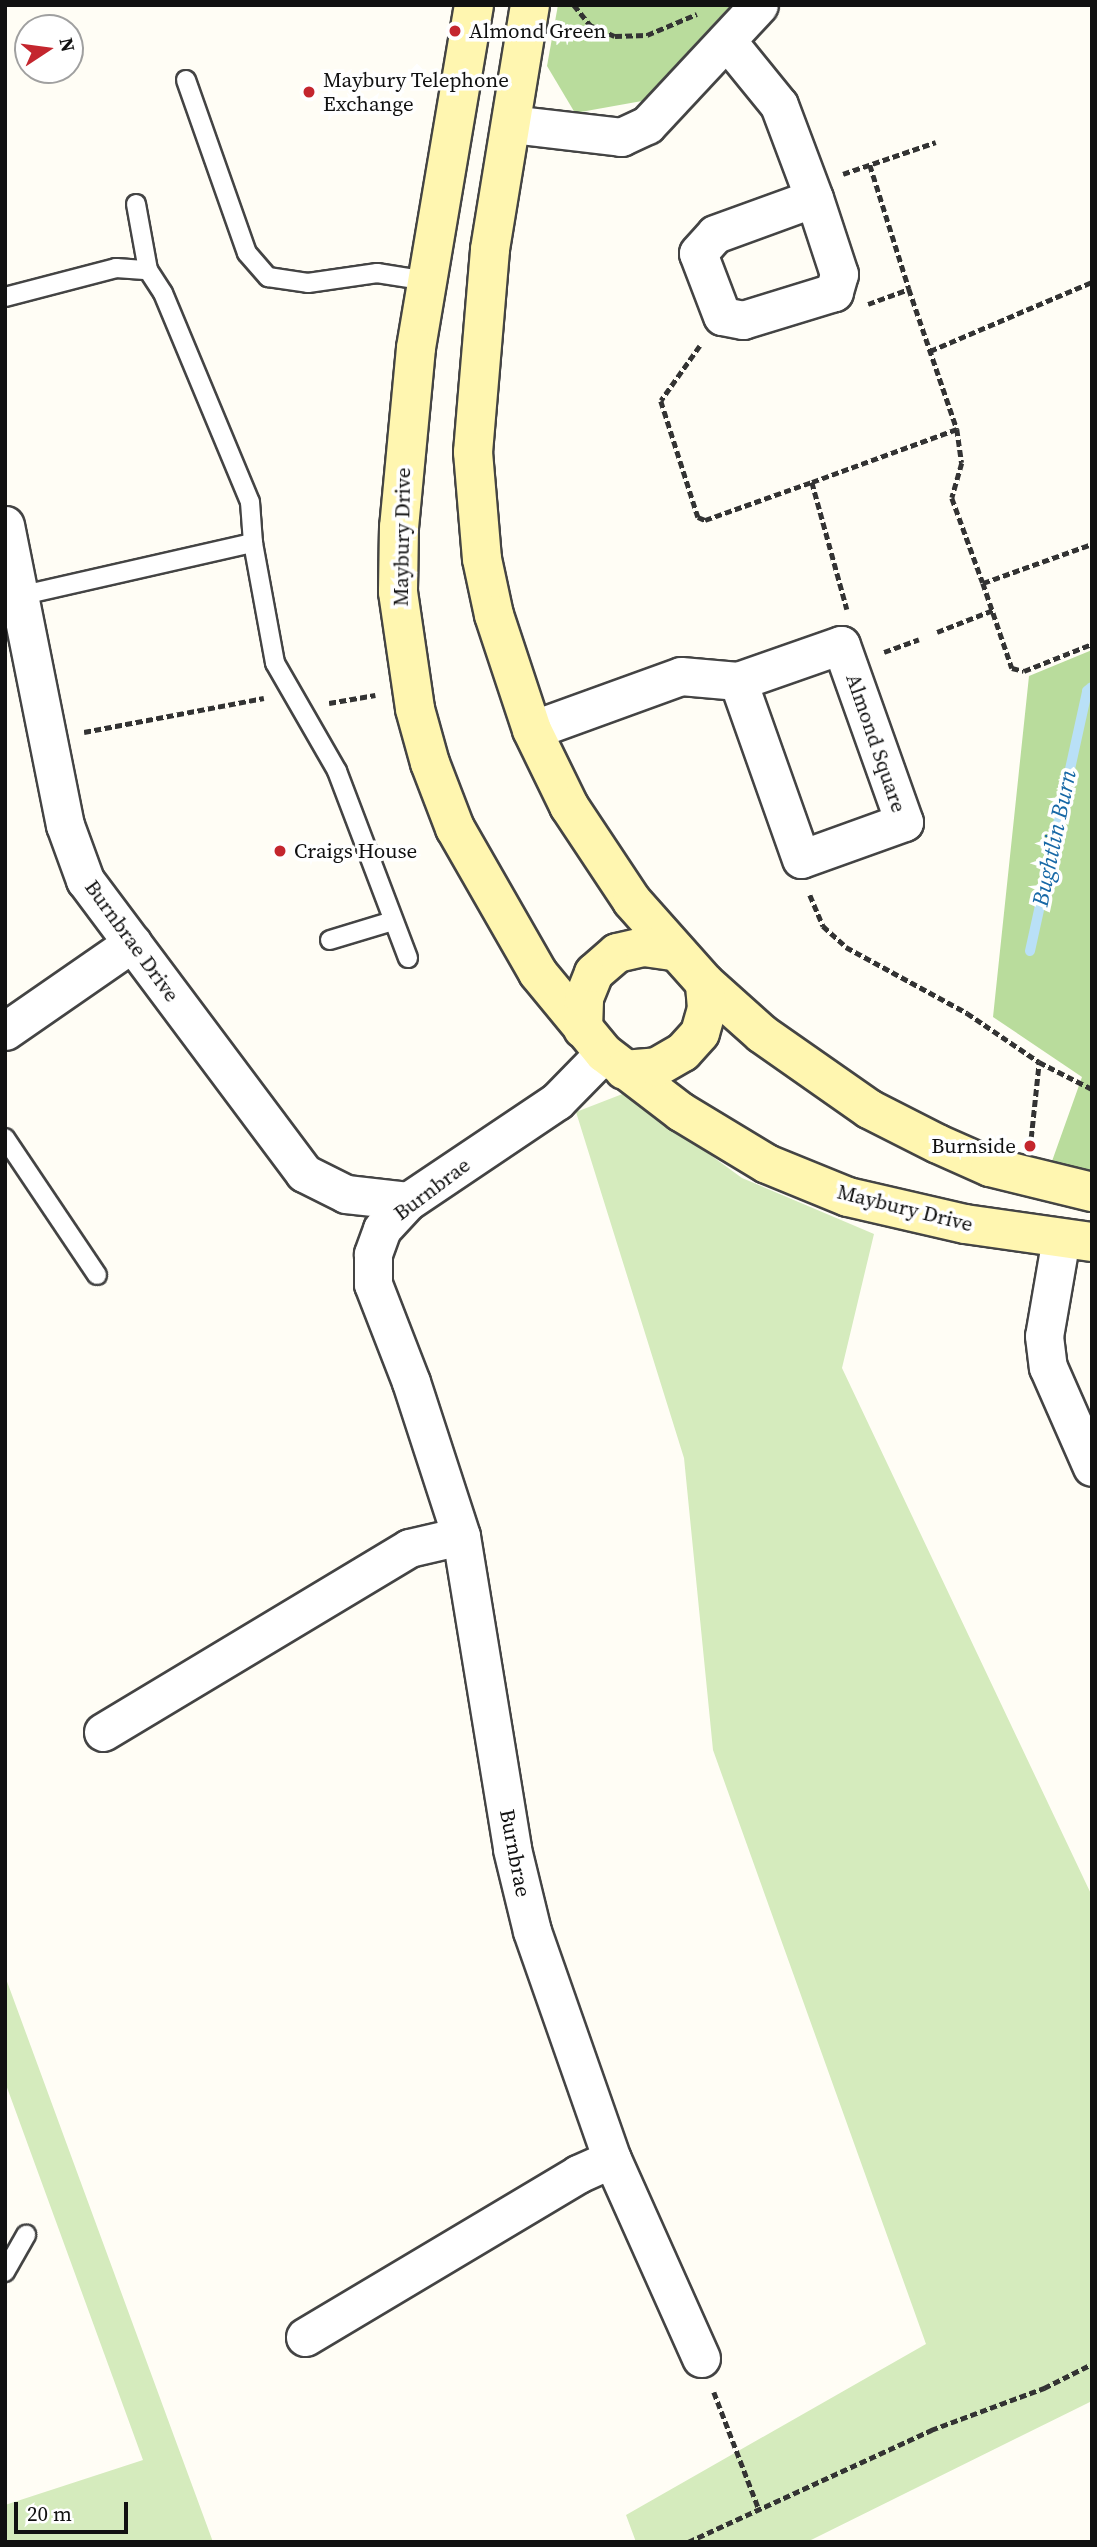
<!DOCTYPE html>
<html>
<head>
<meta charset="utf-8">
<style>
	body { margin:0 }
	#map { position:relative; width:1097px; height:2547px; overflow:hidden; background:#fffdf5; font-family:"Source Serif 4",serif }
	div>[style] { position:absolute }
	.green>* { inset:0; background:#d5ebbd }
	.forest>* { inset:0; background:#b9dc9c }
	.stream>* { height:10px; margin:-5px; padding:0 5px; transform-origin:5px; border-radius:5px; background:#b9e0f7 }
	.path>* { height:4.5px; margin-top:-2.25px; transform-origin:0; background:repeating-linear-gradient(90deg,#333 0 7px,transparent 0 10.5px) }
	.roads { filter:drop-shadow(2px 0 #444) drop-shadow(-2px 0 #444) drop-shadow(0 2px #444) drop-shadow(0 -2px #444) }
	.lane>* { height:18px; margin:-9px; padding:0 9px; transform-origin:9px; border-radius:9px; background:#fff }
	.street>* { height:37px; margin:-18.5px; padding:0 18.5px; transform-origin:18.5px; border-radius:18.5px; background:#fff }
	.secondary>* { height:38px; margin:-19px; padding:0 19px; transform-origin:19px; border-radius:19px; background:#fff6b0 }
	.dots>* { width:19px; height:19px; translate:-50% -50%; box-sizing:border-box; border:4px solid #fff; border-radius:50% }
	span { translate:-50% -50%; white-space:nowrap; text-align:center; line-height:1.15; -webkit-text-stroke:7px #fff; paint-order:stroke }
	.poi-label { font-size:21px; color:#111 }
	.left { translate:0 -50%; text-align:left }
	.right { translate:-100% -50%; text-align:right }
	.street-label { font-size:21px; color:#111 }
	.water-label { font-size:23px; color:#1768a6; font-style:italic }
	.frame { position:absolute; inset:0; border:7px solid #111; pointer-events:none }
	.north { position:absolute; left:14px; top:14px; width:70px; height:70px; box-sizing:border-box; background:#fff; border:2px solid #a0a0a0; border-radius:50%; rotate:77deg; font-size:19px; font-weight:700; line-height:28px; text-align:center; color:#111 }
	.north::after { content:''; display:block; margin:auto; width:24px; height:32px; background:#c4262e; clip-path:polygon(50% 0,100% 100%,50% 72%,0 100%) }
	.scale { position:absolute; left:14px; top:2502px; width:114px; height:32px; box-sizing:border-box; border:4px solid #111; border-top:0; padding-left:9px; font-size:21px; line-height:24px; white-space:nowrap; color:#111; -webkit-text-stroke:5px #fff; paint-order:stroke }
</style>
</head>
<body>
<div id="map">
	<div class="green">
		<div style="clip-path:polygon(625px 1093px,742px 1178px,874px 1234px,842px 1368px,1092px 1896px,1092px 2401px,807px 2542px,636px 2542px,626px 2515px,926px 2344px,713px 1750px,684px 1458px,576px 1112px)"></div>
		<div style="clip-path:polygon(5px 1976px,178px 2447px,213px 2542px,5px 2542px,5px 2505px,143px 2460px,5px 2082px)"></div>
	</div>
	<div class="forest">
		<div style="clip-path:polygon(558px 5px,731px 5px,642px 101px,575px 113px,547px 66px)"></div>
		<div style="clip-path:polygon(1092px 650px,1092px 1170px,1051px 1164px,1082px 1077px,993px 1017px,1029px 676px)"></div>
	</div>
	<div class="stream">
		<div style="left:1030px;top:951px;width:266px;rotate:-77.6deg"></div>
		<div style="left:1087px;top:691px;width:6px;rotate:-39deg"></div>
	</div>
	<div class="path">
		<div style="left:574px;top:5px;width:26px;rotate:51deg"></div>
		<div style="left:590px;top:25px;width:27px;rotate:24deg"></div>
		<div style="left:615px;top:36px;width:32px;rotate:-2deg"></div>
		<div style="left:647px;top:35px;width:54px;rotate:-22.8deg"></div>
		<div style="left:870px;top:165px;width:130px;rotate:72.5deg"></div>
		<div style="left:843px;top:174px;width:98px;rotate:-19deg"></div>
		<div style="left:868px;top:304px;width:44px;rotate:-20.1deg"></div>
		<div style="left:909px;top:289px;width:148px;rotate:71.1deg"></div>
		<div style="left:957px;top:429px;width:34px;rotate:82deg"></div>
		<div style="left:962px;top:463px;width:36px;rotate:106deg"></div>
		<div style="left:952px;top:498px;width:90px;rotate:70deg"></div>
		<div style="left:983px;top:583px;width:116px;rotate:-19.7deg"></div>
		<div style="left:700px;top:346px;width:67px;rotate:125.3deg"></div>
		<div style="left:661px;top:401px;width:122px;rotate:72.3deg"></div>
		<div style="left:698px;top:517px;width:8px;rotate:23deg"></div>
		<div style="left:705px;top:520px;width:114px;rotate:-19.6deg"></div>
		<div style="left:812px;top:482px;width:132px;rotate:74.6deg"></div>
		<div style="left:930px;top:351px;width:176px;rotate:-23.1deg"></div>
		<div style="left:812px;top:482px;width:154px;rotate:-20.1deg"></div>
		<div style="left:983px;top:583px;width:90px;rotate:71.2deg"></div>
		<div style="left:1012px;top:668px;width:12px;rotate:14deg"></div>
		<div style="left:1024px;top:671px;width:73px;rotate:-21.7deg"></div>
		<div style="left:937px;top:632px;width:60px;rotate:-21.4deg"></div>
		<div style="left:884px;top:652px;width:37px;rotate:-20deg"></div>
		<div style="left:329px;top:703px;width:47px;rotate:-9.9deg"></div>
		<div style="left:84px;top:732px;width:183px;rotate:-10.7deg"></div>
		<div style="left:810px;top:895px;width:34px;rotate:67deg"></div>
		<div style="left:823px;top:926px;width:31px;rotate:42deg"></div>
		<div style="left:846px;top:947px;width:138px;rotate:28.6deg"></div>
		<div style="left:967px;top:1013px;width:87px;rotate:34.2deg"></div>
		<div style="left:1031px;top:1138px;width:76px;rotate:-84deg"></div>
		<div style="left:1039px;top:1062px;width:59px;rotate:27deg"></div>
		<div style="left:714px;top:2392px;width:125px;rotate:69deg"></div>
		<div style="left:688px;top:2542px;width:268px;rotate:-24.7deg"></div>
		<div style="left:931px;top:2430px;width:121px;rotate:-20.4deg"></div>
		<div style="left:1044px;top:2388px;width:54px;rotate:-26.6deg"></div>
	</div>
	<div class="roads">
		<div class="lane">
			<div style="left:186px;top:80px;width:183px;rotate:70.6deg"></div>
			<div style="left:247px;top:253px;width:32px;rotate:49deg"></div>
			<div style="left:268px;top:277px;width:40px;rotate:8.5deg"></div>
			<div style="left:308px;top:283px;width:70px;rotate:-8.2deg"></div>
			<div style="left:377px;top:273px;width:52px;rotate:8.9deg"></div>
			<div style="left:136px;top:204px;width:67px;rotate:79.7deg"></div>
			<div style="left:5px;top:297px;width:115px;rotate:-14.6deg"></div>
			<div style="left:116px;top:268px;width:32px;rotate:4deg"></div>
			<div style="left:148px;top:270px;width:27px;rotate:57deg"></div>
			<div style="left:163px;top:293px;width:226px;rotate:67.4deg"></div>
			<div style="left:250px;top:502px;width:41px;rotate:85.8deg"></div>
			<div style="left:19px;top:596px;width:240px;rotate:-12.8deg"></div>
			<div style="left:253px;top:543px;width:122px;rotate:79.6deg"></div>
			<div style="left:275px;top:663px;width:125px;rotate:60.1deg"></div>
			<div style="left:337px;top:771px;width:200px;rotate:69.2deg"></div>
			<div style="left:330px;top:940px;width:66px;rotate:-16.8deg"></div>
			<div style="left:5px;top:1138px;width:165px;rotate:56.1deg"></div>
			<div style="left:5px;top:2272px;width:43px;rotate:-60.4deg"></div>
		</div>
		<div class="street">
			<div style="left:727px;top:41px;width:82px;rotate:50.9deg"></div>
			<div style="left:779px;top:105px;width:99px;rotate:69.4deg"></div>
			<div style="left:511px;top:124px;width:111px;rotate:6.7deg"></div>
			<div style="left:621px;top:137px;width:29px;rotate:-25deg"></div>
			<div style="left:647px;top:125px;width:164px;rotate:-47deg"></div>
			<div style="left:814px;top:198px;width:80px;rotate:71.8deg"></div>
			<div style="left:839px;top:274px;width:19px;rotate:106deg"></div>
			<div style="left:834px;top:292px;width:95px;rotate:162.9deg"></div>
			<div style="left:743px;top:320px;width:21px;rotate:-169deg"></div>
			<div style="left:722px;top:316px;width:67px;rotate:-110.9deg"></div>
			<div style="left:698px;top:253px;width:25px;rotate:-48deg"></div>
			<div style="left:715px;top:234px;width:105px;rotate:-20deg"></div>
			<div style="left:5px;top:525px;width:306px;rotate:78.7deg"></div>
			<div style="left:65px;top:825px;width:59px;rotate:70deg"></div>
			<div style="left:85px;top:880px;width:366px;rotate:53.2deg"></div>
			<div style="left:304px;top:1173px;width:47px;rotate:26.6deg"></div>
			<div style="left:346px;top:1194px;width:62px;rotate:6.4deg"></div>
			<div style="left:532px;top:730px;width:158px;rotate:-19.9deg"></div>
			<div style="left:681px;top:676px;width:57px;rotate:5deg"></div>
			<div style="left:738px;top:681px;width:109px;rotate:-19.3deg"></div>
			<div style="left:841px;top:645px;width:188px;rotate:70.4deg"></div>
			<div style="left:904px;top:822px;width:109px;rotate:160.2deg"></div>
			<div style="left:801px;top:859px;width:189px;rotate:-109.5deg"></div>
			<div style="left:5px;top:1031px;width:155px;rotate:-34.7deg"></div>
			<div style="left:604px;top:1053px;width:67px;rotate:134.4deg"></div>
			<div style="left:557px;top:1101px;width:179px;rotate:146.1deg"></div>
			<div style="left:408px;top:1201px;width:38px;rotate:133deg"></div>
			<div style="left:382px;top:1229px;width:27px;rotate:110deg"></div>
			<div style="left:373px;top:1254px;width:30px;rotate:90deg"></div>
			<div style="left:373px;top:1284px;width:105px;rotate:68.8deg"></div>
			<div style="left:411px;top:1382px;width:162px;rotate:72deg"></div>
			<div style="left:461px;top:1536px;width:317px;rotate:80.7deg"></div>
			<div style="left:512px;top:1849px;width:84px;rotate:76.3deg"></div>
			<div style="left:532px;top:1931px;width:242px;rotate:70.7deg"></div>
			<div style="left:612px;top:2159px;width:218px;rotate:65.9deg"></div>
			<div style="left:1061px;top:1238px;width:99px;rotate:99.8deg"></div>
			<div style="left:1044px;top:1336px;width:31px;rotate:83deg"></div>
			<div style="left:1048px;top:1367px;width:109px;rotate:66.3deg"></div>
			<div style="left:103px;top:1732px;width:357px;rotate:-31deg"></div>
			<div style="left:409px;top:1548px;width:53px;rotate:-13deg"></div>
			<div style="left:305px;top:2337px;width:318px;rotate:-30.8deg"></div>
			<div style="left:578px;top:2174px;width:37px;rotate:-24deg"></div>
		</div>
		<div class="secondary">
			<div style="left:474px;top:5px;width:348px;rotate:99.6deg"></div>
			<div style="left:416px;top:348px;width:180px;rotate:95.4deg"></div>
			<div style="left:399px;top:527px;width:65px;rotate:90.9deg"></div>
			<div style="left:398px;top:592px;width:118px;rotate:81.7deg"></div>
			<div style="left:415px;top:709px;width:56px;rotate:74.5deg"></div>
			<div style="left:430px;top:763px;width:70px;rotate:69deg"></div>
			<div style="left:455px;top:828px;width:167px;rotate:60.2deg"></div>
			<div style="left:538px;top:973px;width:104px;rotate:50.5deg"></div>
			<div style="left:604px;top:1053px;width:97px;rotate:37.5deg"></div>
			<div style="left:681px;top:1112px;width:100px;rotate:31.2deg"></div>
			<div style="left:767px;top:1164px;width:87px;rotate:22.2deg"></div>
			<div style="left:848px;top:1197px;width:120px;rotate:13deg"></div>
			<div style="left:965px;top:1224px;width:128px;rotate:8.1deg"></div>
			<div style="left:530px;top:5px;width:248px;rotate:99.3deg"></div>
			<div style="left:490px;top:250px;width:203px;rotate:94.8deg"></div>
			<div style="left:473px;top:452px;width:107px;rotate:85.2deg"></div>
			<div style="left:482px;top:559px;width:57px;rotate:77.9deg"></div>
			<div style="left:494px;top:615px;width:121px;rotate:71.7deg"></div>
			<div style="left:532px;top:730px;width:85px;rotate:64deg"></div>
			<div style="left:569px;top:806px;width:114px;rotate:56.4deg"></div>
			<div style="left:632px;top:901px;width:110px;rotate:48.3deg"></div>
			<div style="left:705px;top:983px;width:76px;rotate:41.8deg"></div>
			<div style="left:762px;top:1034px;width:131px;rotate:35deg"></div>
			<div style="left:869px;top:1109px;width:77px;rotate:26.9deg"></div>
			<div style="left:938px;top:1144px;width:57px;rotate:23.9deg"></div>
			<div style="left:990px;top:1167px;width:105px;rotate:13.8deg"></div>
			<div style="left:583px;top:1029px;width:31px;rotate:-88deg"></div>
			<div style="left:584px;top:998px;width:27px;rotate:-68deg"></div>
			<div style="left:594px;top:973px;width:30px;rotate:-41deg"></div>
			<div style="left:617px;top:953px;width:28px;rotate:-13deg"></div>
			<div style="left:644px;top:947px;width:30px;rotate:8deg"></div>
			<div style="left:624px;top:1070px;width:33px;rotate:-5deg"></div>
			<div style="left:657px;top:1067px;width:30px;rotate:-30deg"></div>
			<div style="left:683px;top:1052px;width:25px;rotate:-48deg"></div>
			<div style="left:700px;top:1033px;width:26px;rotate:-74deg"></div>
			<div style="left:707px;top:1008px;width:25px;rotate:-95deg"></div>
		</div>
	</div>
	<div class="dots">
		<div style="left:455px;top:31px;background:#c4262e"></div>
		<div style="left:309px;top:92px;background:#c4262e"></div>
		<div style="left:280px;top:851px;background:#c4262e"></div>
		<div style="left:1030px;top:1146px;background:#c4262e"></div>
	</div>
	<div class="poi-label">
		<span class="left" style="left:469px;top:31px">Almond Green</span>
		<span class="left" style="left:323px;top:92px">Maybury Telephone<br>Exchange</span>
		<span class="left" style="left:294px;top:851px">Craigs House</span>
		<span class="right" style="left:1016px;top:1146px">Burnside</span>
	</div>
	<div class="street-label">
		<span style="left:402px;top:537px;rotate:-89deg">Maybury Drive</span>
		<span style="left:876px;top:743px;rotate:71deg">Almond Square</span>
		<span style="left:132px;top:941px;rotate:54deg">Burnbrae Drive</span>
		<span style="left:432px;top:1189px;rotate:-37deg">Burnbrae</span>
		<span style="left:905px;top:1208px;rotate:14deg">Maybury Drive</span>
		<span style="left:515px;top:1853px;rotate:79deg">Burnbrae</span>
	</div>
	<div class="water-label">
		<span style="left:1054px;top:838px;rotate:-78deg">Bughtlin Burn</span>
	</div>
	<div class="frame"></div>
	<div class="north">N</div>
	<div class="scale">20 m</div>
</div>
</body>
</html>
